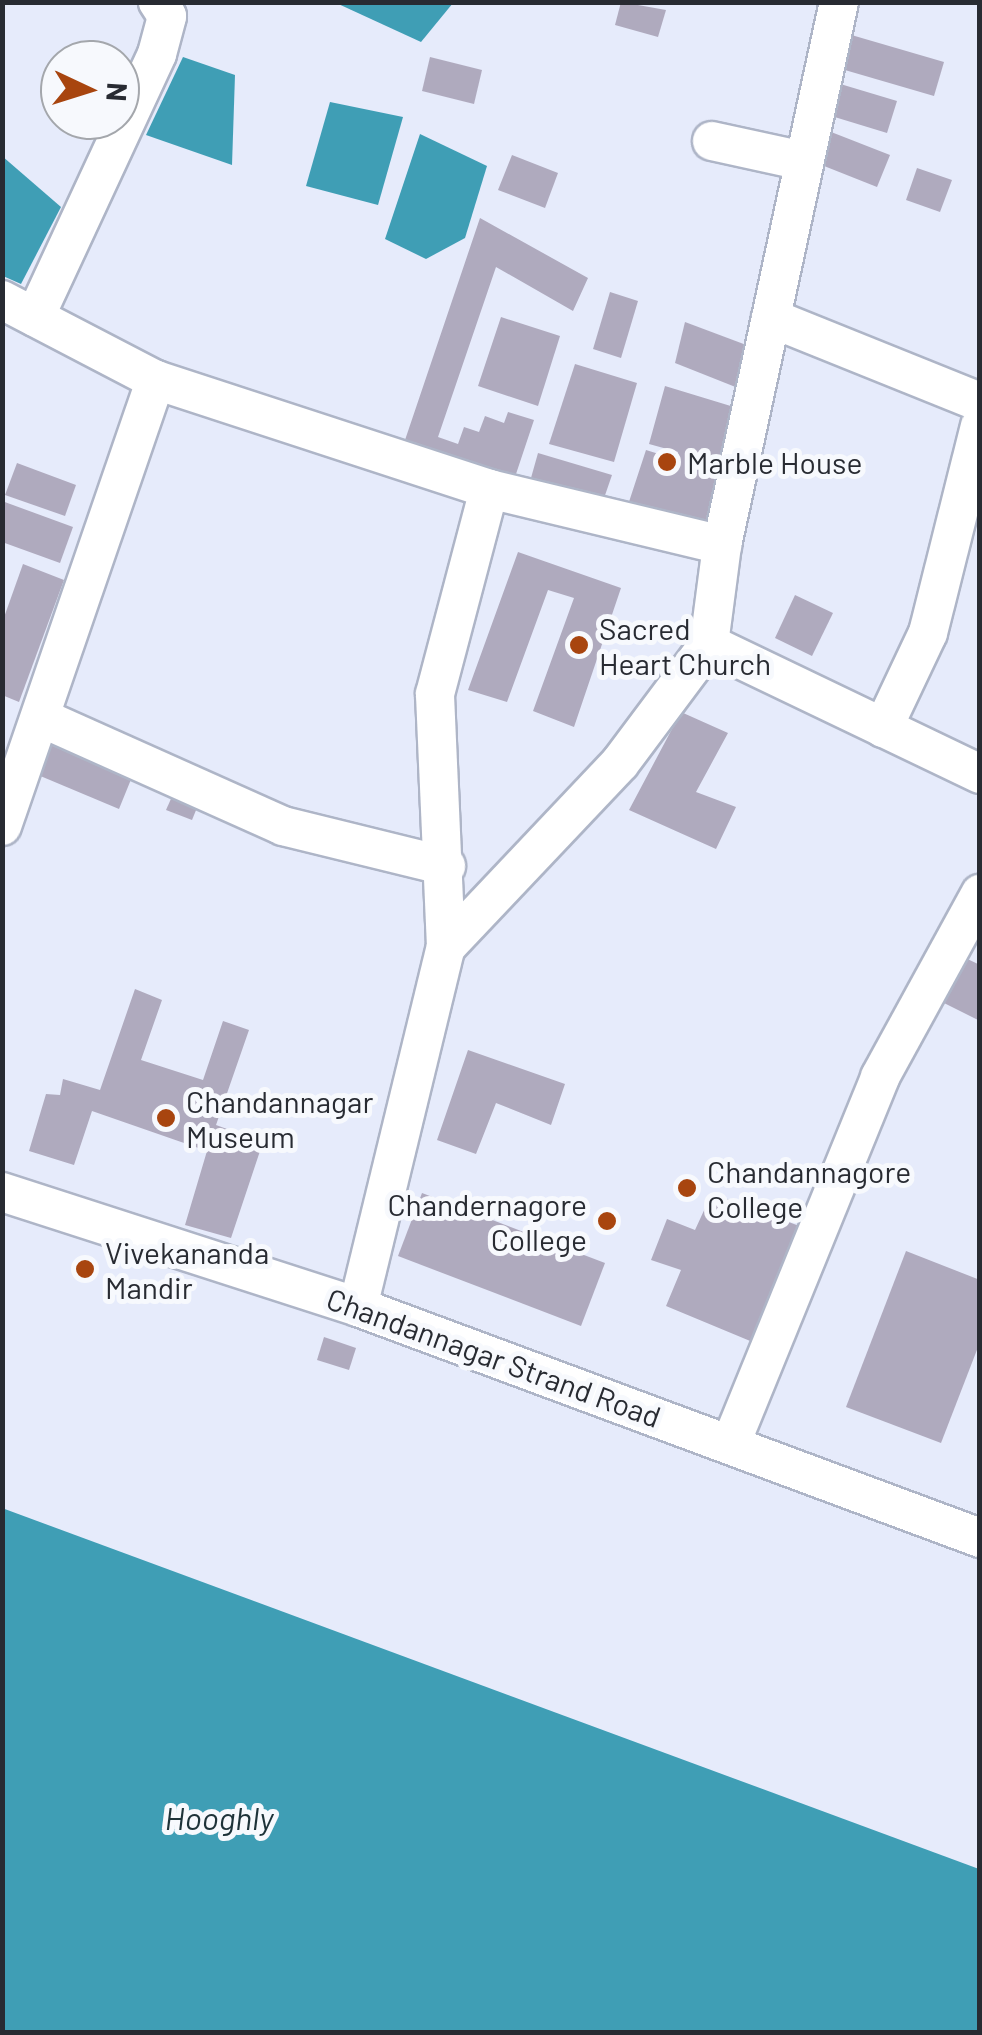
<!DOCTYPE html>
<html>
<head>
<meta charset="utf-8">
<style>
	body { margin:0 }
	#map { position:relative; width:982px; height:2035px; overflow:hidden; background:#e6ebfb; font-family:Barlow,sans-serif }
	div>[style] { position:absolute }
	.water>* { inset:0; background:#3f9eb5 }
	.building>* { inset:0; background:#afaabe }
	.roads { filter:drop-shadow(2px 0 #aeb5c7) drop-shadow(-2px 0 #aeb5c7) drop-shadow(0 2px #aeb5c7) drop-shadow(0 -2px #aeb5c7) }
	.minor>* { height:38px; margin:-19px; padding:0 19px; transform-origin:19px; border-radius:19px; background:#fff }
	.dots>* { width:28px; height:28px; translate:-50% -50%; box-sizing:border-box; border:5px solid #f7f9fd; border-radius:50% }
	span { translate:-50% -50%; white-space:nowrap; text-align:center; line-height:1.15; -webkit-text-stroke:10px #f7f9fd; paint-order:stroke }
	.poi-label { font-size:30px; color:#282b32 }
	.left { translate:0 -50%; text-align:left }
	.right { translate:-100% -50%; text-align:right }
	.street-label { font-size:30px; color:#282b32 }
	.water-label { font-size:32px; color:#1e3339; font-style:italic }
	.frame { position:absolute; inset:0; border:5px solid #282b32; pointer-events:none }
	.north { position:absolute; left:40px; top:40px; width:100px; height:100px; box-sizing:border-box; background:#f7f9fd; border:2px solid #a4a7ac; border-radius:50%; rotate:94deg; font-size:28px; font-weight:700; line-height:40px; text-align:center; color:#282b32 }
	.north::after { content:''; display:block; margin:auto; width:35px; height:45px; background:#a8450f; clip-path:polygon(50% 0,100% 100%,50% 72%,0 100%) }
</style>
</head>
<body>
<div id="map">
	<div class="water">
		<div style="clip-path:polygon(334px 2px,453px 2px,453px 3px,421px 42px)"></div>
		<div style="clip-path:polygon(183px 57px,235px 75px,232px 165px,146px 135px)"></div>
		<div style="clip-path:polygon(330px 102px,403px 117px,378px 205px,306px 186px)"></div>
		<div style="clip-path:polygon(420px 134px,487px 166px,465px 238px,426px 259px,385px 239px)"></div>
		<div style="clip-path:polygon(2px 156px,61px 207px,21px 284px,3px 276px)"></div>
		<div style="clip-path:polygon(2px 1508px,979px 1869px,979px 2032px,3px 2032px)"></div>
	</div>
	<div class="building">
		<div style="clip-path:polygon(621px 2px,666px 10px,658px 37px,615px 25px)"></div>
		<div style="clip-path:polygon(848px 34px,944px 62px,934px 96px,838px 68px)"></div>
		<div style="clip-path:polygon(430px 57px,482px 70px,474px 104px,422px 91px)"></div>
		<div style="clip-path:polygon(837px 83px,897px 101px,887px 133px,828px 115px)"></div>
		<div style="clip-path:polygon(826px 130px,890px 155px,877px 187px,814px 162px)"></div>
		<div style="clip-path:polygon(512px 155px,558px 173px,545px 208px,498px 190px)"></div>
		<div style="clip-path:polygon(917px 168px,952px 180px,940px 212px,906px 200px)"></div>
		<div style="clip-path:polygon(480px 218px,588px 278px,573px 311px,496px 267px,438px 437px,458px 444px,464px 427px,479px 432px,485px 416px,504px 423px,508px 412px,534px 420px,514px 480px,404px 443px)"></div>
		<div style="clip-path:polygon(610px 292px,638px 301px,621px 358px,593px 349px)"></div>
		<div style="clip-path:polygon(501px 317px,560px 336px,538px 406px,478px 386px)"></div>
		<div style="clip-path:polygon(685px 322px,749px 346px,738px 388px,675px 363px)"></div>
		<div style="clip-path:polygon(575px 364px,637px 383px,614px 462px,549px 444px)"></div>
		<div style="clip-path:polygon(665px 386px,734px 407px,722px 465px,694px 457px,691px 465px,720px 473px,705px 536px,625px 514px,646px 450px,675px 459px,678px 452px,649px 444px)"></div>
		<div style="clip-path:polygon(538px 453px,612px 475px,602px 504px,529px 485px)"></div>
		<div style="clip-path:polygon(17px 463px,76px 485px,65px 516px,5px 495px)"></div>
		<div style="clip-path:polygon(2px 501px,73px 527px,60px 563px,2px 542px)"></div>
		<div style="clip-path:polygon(518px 552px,621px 588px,574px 727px,533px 711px,574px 598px,548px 590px,507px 702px,468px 690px)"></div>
		<div style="clip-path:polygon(23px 564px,64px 580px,19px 702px,2px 695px,2px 623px)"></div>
		<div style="clip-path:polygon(795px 595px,833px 613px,812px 656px,775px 638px)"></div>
		<div style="clip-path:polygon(681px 712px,728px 733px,696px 792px,736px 807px,716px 849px,629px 810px)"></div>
		<div style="clip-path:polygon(53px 738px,134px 772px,119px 809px,38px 775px)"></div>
		<div style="clip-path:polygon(178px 783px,203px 793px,192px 820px,166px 810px)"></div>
		<div style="clip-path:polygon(957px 954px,980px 965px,980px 1021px,936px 999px)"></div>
		<div style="clip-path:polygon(135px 989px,162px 1000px,141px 1060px,203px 1080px,223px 1021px,249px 1030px,216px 1125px,263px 1142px,231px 1238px,185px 1225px,207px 1151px,92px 1111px,74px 1165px,29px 1151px,46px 1094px,60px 1095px,63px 1079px,100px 1090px)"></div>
		<div style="clip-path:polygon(468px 1050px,565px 1084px,551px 1125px,496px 1103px,476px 1154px,437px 1140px)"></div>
		<div style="clip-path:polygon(422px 1193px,605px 1263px,581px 1326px,398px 1256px)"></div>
		<div style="clip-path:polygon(712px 1193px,802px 1227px,755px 1343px,666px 1306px,681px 1270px,651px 1260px,667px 1219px,695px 1230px)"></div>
		<div style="clip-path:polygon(906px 1251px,980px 1280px,980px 1342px,941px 1443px,846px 1407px)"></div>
		<div style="clip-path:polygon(324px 1337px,356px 1348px,349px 1370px,317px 1360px)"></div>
	</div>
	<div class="roads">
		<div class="minor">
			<div style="left:712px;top:141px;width:94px;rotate:12.3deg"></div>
			<div style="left:2px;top:300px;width:174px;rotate:27.5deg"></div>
			<div style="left:156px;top:380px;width:350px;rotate:18.1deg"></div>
			<div style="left:489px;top:489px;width:240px;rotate:13.5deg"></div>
			<div style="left:35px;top:317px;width:290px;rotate:-65.1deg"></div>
			<div style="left:157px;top:54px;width:39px;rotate:-75deg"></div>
			<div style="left:167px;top:16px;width:17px;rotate:-123deg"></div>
			<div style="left:771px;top:318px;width:225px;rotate:21.9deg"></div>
			<div style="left:709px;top:644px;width:301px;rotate:25.6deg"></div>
			<div style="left:44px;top:719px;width:262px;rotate:24.1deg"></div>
			<div style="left:283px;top:826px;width:168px;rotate:13.8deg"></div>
			<div style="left:883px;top:728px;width:105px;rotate:-64.7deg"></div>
			<div style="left:928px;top:633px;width:213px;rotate:-75.9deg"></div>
			<div style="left:2px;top:826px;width:472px;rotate:-71deg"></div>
			<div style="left:446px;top:947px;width:253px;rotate:-92.5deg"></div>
			<div style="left:435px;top:694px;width:212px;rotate:-75.2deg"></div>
			<div style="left:2px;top:1192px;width:374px;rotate:17.9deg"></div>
			<div style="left:358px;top:1307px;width:664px;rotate:20.37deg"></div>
			<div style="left:358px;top:1307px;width:371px;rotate:-76.3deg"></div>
			<div style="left:446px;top:947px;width:253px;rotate:-46.6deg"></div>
			<div style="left:620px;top:763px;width:149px;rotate:-53.2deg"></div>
			<div style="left:709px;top:644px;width:100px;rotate:-82.5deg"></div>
			<div style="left:722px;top:545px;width:555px;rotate:-77.84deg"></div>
			<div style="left:731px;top:1443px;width:395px;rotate:-67.8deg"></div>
			<div style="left:880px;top:1077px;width:209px;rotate:-61.3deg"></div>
		</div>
	</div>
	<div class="dots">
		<div style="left:667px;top:462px;background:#a8450f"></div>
		<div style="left:579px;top:645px;background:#a8450f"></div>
		<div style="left:166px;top:1118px;background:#a8450f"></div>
		<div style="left:687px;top:1188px;background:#a8450f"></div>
		<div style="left:607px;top:1221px;background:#a8450f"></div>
		<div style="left:85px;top:1269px;background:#a8450f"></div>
	</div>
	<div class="poi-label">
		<span class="left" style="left:687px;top:462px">Marble House</span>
		<span class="left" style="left:599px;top:645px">Sacred<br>Heart Church</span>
		<span class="left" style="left:186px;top:1118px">Chandannagar<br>Museum</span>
		<span class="left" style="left:707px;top:1188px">Chandannagore<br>College</span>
		<span class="right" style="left:587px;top:1221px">Chandernagore<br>College</span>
		<span class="left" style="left:105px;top:1269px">Vivekananda<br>Mandir</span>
	</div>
	<div class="street-label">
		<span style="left:494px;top:1357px;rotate:20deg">Chandannagar Strand Road</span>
	</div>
	<div class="water-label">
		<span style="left:219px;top:1817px">Hooghly</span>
	</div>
	<div class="frame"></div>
	<div class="north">N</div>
</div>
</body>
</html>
